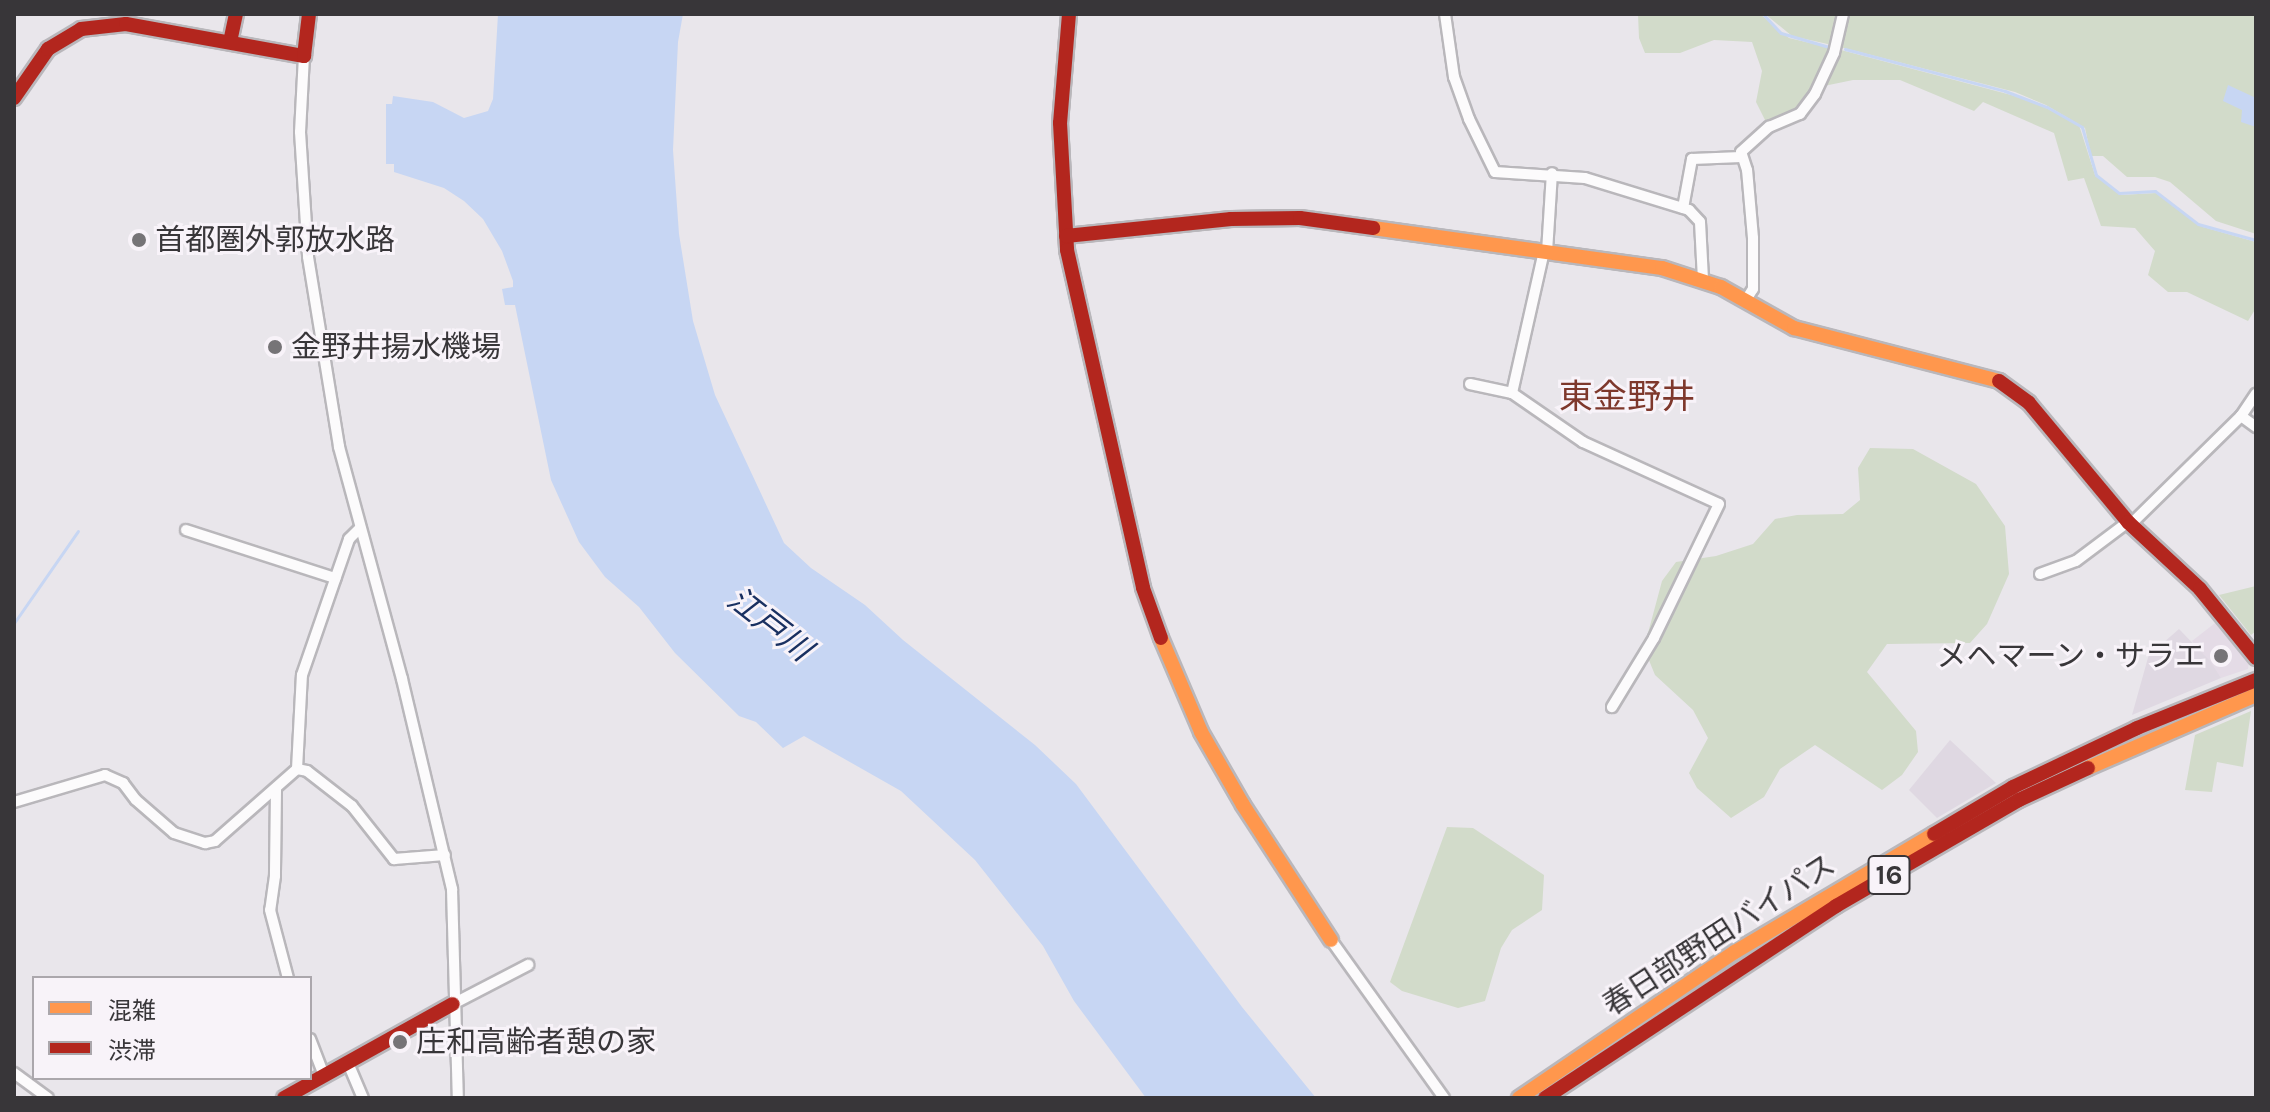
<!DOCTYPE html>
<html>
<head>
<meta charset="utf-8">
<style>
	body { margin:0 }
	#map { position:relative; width:2270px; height:1112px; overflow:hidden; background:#e9e6eb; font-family:Karla,"Noto Sans JP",sans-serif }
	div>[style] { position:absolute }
	.commercial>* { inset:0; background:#e4dbe6 }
	.built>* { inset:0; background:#dfd8e2 }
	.green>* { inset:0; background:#d2dbca }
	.water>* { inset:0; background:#c7d6f3 }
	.stream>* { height:3px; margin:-1.5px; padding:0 1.5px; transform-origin:1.5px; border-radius:1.5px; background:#c7d6f3 }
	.roads { filter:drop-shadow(2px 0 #b9b7bb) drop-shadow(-2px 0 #b9b7bb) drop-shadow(0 2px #b9b7bb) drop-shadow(0 -2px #b9b7bb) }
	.street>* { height:10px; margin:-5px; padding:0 5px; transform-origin:5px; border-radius:5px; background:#fcfbfc }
	.slow>* { height:14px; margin:-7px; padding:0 7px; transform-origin:7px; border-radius:7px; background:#ff974d }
	.jam>* { height:14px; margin:-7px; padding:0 7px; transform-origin:7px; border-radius:7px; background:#b3261e }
	.dots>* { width:22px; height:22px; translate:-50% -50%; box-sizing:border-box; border:4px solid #f8f3f9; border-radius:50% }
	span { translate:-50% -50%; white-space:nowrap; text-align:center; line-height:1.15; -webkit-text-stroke:6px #f8f3f9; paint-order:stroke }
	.shield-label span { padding:2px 6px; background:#f8f3f9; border:2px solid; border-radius:6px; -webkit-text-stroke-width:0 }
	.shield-label { font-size:28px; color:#383639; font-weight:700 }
	.poi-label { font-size:30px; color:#383639 }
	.left { translate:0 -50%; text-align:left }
	.right { translate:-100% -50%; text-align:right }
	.street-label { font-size:30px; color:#383639 }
	.water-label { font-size:32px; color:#193061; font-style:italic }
	.quarter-label { font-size:34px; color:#7e382c }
	.frame { position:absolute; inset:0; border:16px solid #383639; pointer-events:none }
	.legend { position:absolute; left:32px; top:976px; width:280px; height:104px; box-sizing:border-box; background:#f8f3f9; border:2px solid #aba7ac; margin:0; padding:10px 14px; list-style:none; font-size:24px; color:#383639 }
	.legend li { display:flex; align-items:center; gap:16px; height:40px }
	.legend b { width:40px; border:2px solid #aba7ac }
</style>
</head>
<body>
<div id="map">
	<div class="commercial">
		<div style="clip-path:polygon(2219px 620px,2249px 661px,2248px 669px,2221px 678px,2192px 641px)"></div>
	</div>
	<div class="built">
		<div style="clip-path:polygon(2179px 629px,2210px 661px,2221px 678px,2132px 715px,2151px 647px,2155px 650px)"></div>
		<div style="clip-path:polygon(1950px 740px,1996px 783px,1937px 818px,1909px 790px)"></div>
	</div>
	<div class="green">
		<div style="clip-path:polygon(1638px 14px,1760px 14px,1789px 38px,1831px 48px,1820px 78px,1798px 110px,1767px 124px,1756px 102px,1762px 71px,1752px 42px,1714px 40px,1680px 53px,1645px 53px,1639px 38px)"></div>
		<div style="clip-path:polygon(1765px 14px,1840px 14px,1832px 45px,1792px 36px)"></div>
		<div style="clip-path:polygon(1849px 14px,2256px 14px,2256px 234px,2216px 221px,2170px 182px,2155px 177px,2127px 177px,2103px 156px,2091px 156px,2085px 128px,2046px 105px,2015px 92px,1840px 47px)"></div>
		<div style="clip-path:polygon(1841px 50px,2015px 96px,2044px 107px,2079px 125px,2095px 175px,2121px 195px,2156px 193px,2203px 227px,2256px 242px,2256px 308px,2248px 321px,2187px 292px,2168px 292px,2148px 275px,2155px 251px,2135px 228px,2101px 226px,2084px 178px,2068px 181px,2054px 133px,1983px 102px,1974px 111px,1900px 80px,1853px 80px,1824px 86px)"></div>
		<div style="clip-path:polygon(1870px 448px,1913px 449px,1976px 484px,2005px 526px,2009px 574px,1987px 624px,1970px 643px,1887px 644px,1867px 672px,1916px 731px,1918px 752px,1902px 775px,1882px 790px,1815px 745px,1780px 769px,1764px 797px,1731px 818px,1697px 788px,1689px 773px,1708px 738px,1693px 710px,1655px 675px,1644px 648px,1662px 581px,1676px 562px,1716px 556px,1753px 544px,1775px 519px,1797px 515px,1843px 514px,1860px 500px,1858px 468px)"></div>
		<div style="clip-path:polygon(2256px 586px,2256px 631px,2251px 635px,2219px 595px)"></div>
		<div style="clip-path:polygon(2251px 711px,2243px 767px,2217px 762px,2212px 792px,2185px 790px,2195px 735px)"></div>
		<div style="clip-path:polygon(1447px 827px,1473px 828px,1544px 875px,1542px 910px,1512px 930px,1501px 948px,1485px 1001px,1458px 1008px,1402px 991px,1390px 982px)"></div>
	</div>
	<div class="water">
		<div style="clip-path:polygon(498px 14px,683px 14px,678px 42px,673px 150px,679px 234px,693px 321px,715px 395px,784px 543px,811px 568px,865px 605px,903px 640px,1035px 745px,1076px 784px,1242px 1007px,1316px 1098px,1146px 1098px,1074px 1001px,1043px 946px,975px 860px,901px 791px,804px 736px,783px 748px,756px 722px,739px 716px,675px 653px,639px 607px,605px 577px,579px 542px,551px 480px,515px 305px,505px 305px,502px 289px,513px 287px,513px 281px,502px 251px,483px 219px,464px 201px,444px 188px,394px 172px,394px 164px,386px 164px,386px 104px,392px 104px,393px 96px,433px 102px,464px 118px,488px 111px,493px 99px)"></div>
		<div style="clip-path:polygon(2228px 85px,2256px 98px,2256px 127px,2241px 122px,2242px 110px,2223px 101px)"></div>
	</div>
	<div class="stream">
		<div style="left:1763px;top:14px;width:26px;rotate:47deg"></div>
		<div style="left:1781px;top:33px;width:50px;rotate:16.3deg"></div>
		<div style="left:1845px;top:49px;width:165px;rotate:14.7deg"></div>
		<div style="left:2005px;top:91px;width:45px;rotate:20.9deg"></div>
		<div style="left:2047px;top:107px;width:40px;rotate:29.7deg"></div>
		<div style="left:2082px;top:127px;width:50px;rotate:73.7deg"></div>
		<div style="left:2096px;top:175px;width:29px;rotate:38deg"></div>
		<div style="left:2119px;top:193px;width:36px;rotate:-3deg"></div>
		<div style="left:2155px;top:191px;width:54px;rotate:37.5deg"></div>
		<div style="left:2198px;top:224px;width:60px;rotate:15.4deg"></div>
		<div style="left:14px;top:623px;width:112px;rotate:-55.2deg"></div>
	</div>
	<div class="roads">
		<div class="street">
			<div style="left:1445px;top:14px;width:64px;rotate:81.9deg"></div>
			<div style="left:1454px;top:77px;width:45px;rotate:70.3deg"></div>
			<div style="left:1469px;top:119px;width:59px;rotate:63.9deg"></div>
			<div style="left:1495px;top:172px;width:90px;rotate:3.8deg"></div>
			<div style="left:1585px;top:178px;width:109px;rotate:17.1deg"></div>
			<div style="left:1689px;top:210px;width:16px;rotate:47deg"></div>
			<div style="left:1700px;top:222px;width:58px;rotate:87deg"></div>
			<div style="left:304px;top:56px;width:76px;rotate:93deg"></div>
			<div style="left:300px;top:132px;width:125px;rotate:86.3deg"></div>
			<div style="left:308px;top:257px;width:193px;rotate:80.7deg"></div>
			<div style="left:339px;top:447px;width:240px;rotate:74.8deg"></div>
			<div style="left:402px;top:679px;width:216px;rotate:76.6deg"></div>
			<div style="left:452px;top:889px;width:209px;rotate:88.4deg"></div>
			<div style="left:1683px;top:208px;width:50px;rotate:-79.6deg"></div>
			<div style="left:1692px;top:159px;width:49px;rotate:-2.3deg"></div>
			<div style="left:1547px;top:252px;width:79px;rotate:-86.4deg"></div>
			<div style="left:1746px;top:300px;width:13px;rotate:-58deg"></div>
			<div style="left:1753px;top:289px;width:51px;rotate:-90deg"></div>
			<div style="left:1753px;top:238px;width:68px;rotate:-95deg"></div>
			<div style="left:1747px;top:170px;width:19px;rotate:-108deg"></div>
			<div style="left:1741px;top:152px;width:38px;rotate:-42deg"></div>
			<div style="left:1769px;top:127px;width:34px;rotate:-23deg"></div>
			<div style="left:1800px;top:114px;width:25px;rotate:-53deg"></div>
			<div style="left:1815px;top:94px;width:45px;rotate:-65.1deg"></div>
			<div style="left:1834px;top:53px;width:40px;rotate:-77deg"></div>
			<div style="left:1470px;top:384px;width:43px;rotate:12.1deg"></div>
			<div style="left:1512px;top:393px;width:86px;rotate:34.6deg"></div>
			<div style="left:1583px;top:442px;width:149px;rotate:24.5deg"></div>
			<div style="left:1719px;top:504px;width:149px;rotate:115.9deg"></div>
			<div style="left:1654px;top:638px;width:81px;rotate:121.3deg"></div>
			<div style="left:1512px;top:393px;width:146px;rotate:-77.3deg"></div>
			<div style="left:2241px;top:416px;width:19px;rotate:36deg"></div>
			<div style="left:2131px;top:524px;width:154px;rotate:-44.5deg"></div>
			<div style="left:2241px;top:416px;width:27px;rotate:-56deg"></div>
			<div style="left:186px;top:530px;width:157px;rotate:17.9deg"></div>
			<div style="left:2040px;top:574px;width:38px;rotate:-20deg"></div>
			<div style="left:2076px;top:561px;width:65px;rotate:-36.9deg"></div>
			<div style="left:297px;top:769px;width:10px;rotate:11deg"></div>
			<div style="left:307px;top:771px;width:57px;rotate:37.9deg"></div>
			<div style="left:352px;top:806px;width:68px;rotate:51.6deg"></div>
			<div style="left:394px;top:859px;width:51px;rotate:-4.5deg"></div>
			<div style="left:276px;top:790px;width:86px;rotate:90.7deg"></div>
			<div style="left:275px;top:876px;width:34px;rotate:98deg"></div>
			<div style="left:270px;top:910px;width:70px;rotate:75.2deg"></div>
			<div style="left:14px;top:802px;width:95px;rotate:-16.5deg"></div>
			<div style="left:105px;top:775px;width:20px;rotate:24deg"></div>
			<div style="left:123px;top:783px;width:21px;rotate:53deg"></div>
			<div style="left:136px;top:800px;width:50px;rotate:41deg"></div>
			<div style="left:174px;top:833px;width:33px;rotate:18deg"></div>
			<div style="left:205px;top:843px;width:10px;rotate:-11deg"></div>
			<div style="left:215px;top:841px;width:109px;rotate:-41.3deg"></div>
			<div style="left:297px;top:769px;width:94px;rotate:-87deg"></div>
			<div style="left:302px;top:675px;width:144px;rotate:-70.9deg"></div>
			<div style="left:349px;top:539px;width:16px;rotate:-45deg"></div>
			<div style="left:1331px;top:940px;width:194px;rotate:54.4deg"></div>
			<div style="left:453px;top:1004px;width:85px;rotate:-27.5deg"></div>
			<div style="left:310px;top:1039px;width:40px;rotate:69deg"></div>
			<div style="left:348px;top:1063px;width:38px;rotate:67deg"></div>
			<div style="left:14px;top:1073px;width:42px;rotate:36.3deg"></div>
		</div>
		<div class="slow">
			<div style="left:1373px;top:228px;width:292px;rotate:7.9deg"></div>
			<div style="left:1662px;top:268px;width:62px;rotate:17.9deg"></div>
			<div style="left:1721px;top:287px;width:84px;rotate:29.3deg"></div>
			<div style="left:1794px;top:328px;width:212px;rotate:14.5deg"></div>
			<div style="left:1161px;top:638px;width:102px;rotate:66.9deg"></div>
			<div style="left:1201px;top:732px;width:84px;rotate:60.1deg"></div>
			<div style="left:1243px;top:805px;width:161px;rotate:56.9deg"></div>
			<div style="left:2088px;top:768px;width:183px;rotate:-23.5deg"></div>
			<div style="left:1519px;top:1098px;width:261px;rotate:-34.1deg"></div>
			<div style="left:1735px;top:952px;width:231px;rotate:-30.7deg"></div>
		</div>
		<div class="jam">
			<div style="left:1069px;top:14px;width:109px;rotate:94.7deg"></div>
			<div style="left:1060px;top:123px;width:127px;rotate:86.8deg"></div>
			<div style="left:1067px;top:250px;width:346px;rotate:77.3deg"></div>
			<div style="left:1143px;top:588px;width:53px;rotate:70.2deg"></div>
			<div style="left:230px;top:42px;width:29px;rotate:-78deg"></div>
			<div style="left:14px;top:98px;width:60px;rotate:-55.2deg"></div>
			<div style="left:48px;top:49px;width:39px;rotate:-31deg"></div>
			<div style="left:81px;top:29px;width:45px;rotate:-6.3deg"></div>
			<div style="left:126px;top:24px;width:181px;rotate:10.2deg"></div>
			<div style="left:304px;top:56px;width:42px;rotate:-83.2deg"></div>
			<div style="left:1066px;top:236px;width:166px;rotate:-5.9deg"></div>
			<div style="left:1231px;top:219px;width:69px;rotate:-0.8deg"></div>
			<div style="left:1300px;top:218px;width:74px;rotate:7.8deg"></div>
			<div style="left:1999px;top:381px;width:37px;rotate:36deg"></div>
			<div style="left:2029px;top:403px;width:155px;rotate:50.2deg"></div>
			<div style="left:2128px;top:522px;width:98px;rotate:42.9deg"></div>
			<div style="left:2200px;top:589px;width:89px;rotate:50.9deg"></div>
			<div style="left:1934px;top:834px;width:92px;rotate:-30.7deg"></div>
			<div style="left:2013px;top:787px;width:137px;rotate:-25.4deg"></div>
			<div style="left:2137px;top:728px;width:128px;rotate:-22deg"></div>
			<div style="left:284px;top:1098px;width:193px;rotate:-29.1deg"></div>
			<div style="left:1545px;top:1098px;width:349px;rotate:-33.4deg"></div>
			<div style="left:1836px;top:906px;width:211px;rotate:-30.1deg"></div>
			<div style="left:2019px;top:800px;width:76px;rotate:-24.9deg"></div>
		</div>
	</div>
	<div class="dots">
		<div style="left:139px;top:240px;background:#767477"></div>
		<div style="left:275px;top:347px;background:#767477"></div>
		<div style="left:2221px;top:656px;background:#767477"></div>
		<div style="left:400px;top:1042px;background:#767477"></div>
	</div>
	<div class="shield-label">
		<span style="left:1889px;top:875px">16</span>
	</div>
	<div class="poi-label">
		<span class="left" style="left:155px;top:240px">首都圏外郭放水路</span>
		<span class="left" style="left:291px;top:347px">金野井揚水機場</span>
		<span class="right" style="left:2205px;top:656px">メヘマーン・サラエ</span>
		<span class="left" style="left:416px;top:1042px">庄和高齢者憩の家</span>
	</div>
	<div class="street-label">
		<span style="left:1719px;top:935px;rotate:-33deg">春日部野田バイパス</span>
	</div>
	<div class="water-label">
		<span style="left:769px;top:625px;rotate:38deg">江戸川</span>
	</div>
	<div class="quarter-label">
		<span style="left:1627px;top:398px">東金野井</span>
	</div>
	<div class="frame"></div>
	<ul class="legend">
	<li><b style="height:10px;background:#ff974d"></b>混雑</li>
	<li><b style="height:10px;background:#b3261e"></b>渋滞</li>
	</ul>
</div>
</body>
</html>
